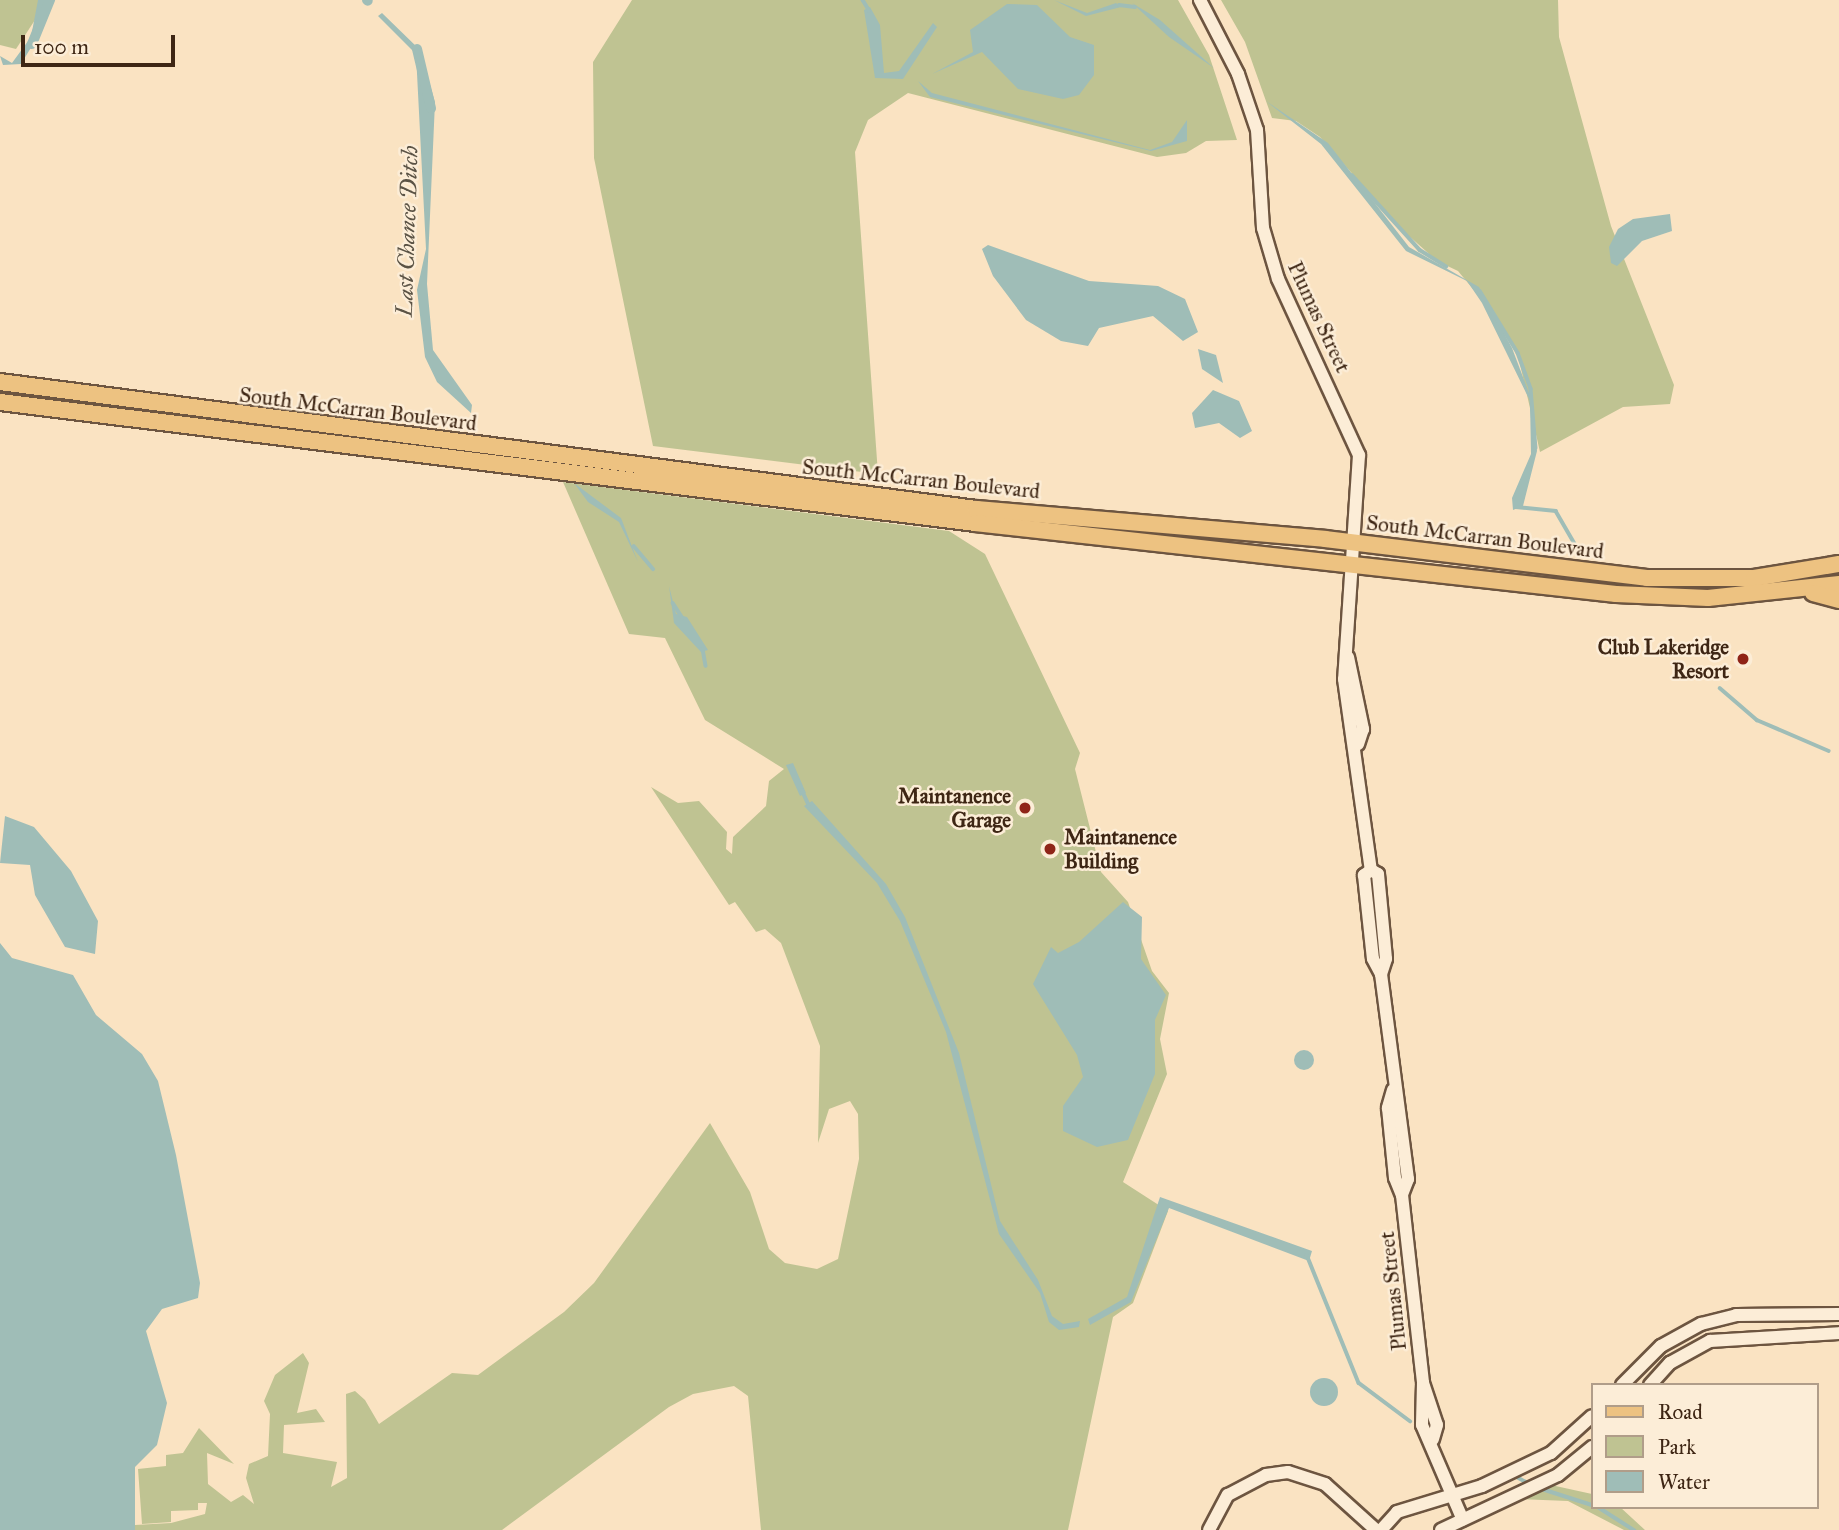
<!DOCTYPE html>
<html>
<head>
<meta charset="utf-8">
<style>
	body { margin:0 }
	#map { position:relative; width:1839px; height:1530px; overflow:hidden; background:#fae3c2; font-family:"IM FELL Great Primer",serif }
	div>[style] { position:absolute }
	.green>* { inset:0; background:#bfc392 }
	.water>* { inset:0; background:#9fbdb7 }
	.round { border-radius:50% }
	.stream>* { height:3.5px; margin:-1.75px; padding:0 1.75px; transform-origin:1.75px; border-radius:1.75px; background:#9fbdb7 }
	.canal>* { height:10px; margin:-5px; padding:0 5px; transform-origin:5px; border-radius:5px; background:#9fbdb7 }
	.roads { filter:drop-shadow(2px 0 #6d5540) drop-shadow(-2px 0 #6d5540) drop-shadow(0 2px #6d5540) drop-shadow(0 -2px #6d5540) }
	.tertiary>* { height:12px; margin:-6px; padding:0 6px; transform-origin:6px; border-radius:6px; background:#fcedd7 }
	.primary>* { height:16px; margin:-8px; padding:0 8px; transform-origin:8px; border-radius:8px; background:#edc281 }
	.dots>* { width:19px; height:19px; translate:-50% -50%; box-sizing:border-box; border:4px solid #fcedd7; border-radius:50% }
	span { translate:-50% -50%; white-space:nowrap; text-align:center; line-height:1.15; -webkit-text-stroke:5px #fcedd7; paint-order:stroke }
	.street-label { font-size:21px; color:#3e2614 }
	.poi-label { font-size:21px; color:#3e2614; font-weight:700 }
	.right { translate:-100% -50%; text-align:right }
	.left { translate:0 -50%; text-align:left }
	.water-label { font-size:23px; color:#5b5345; font-style:italic }
	.legend { position:absolute; left:1591px; top:1383px; width:228px; height:126px; box-sizing:border-box; background:#fcedd7; border:2px solid #b09d89; margin:0; padding:9px 12px; list-style:none; font-size:21px; color:#3e2614 }
	.legend li { display:flex; align-items:center; gap:14px; height:35px }
	.legend b { width:35px; border:2px solid #b09d89 }
	.scale { position:absolute; left:21px; top:35px; width:154px; height:32px; box-sizing:border-box; border:4px solid #3e2614; border-top:0; padding-left:9px; font-size:21px; line-height:24px; white-space:nowrap; color:#3e2614; -webkit-text-stroke:5px #fcedd7; paint-order:stroke }
</style>
</head>
<body>
<div id="map">
	<div class="green">
		<div style="clip-path:polygon(0 0,48px 0,16px 49px,0 45px)"></div>
		<div style="clip-path:polygon(632px 0,1178px 0,1209px 55px,1237px 140px,1206px 141px,1186px 153px,1157px 157px,908px 93px,868px 120px,855px 152px,878px 474px,653px 446px,594px 158px,593px 62px)"></div>
		<div style="clip-path:polygon(1221px 0,1558px 0,1559px 37px,1611px 226px,1674px 385px,1670px 404px,1623px 407px,1540px 452px,1517px 351px,1488px 307px,1458px 271px,1437px 261px,1399px 227px,1320px 137px,1296px 121px,1272px 118px,1245px 42px)"></div>
		<div style="clip-path:polygon(563px 482px,949px 531px,985px 554px,1080px 753px,1075px 769px,1101px 872px,1128px 902px,1152px 971px,1169px 993px,1160px 1039px,1167px 1074px,1123px 1182px,1168px 1211px,1133px 1303px,1113px 1317px,1068px 1530px,761px 1530px,748px 1396px,734px 1386px,693px 1394px,669px 1407px,502px 1530px,134px 1530px,135px 1525px,171px 1523px,205px 1514px,207px 1503px,198px 1503px,198px 1510px,171px 1511px,171px 1522px,142px 1524px,138px 1469px,166px 1466px,166px 1455px,183px 1453px,199px 1428px,234px 1464px,207px 1453px,208px 1484px,231px 1502px,243px 1495px,254px 1504px,246px 1478px,249px 1464px,268px 1456px,270px 1414px,264px 1401px,275px 1375px,303px 1353px,309px 1363px,297px 1413px,316px 1409px,325px 1422px,284px 1425px,283px 1453px,337px 1462px,331px 1487px,347px 1478px,346px 1394px,355px 1391px,365px 1400px,379px 1424px,452px 1373px,478px 1375px,564px 1312px,594px 1283px,710px 1123px,750px 1192px,769px 1249px,785px 1263px,817px 1269px,838px 1259px,859px 1159px,858px 1114px,850px 1101px,829px 1109px,818px 1143px,820px 1046px,781px 943px,765px 929px,756px 932px,735px 902px,729px 905px,651px 787px,678px 803px,699px 801px,727px 832px,726px 849px,732px 854px,733px 837px,766px 806px,769px 781px,784px 769px,705px 720px,665px 638px,629px 634px)"></div>
		<div style="clip-path:polygon(1551px 1485px,1592px 1494px,1592px 1507px,1620px 1507px,1645px 1530px,1624px 1530px,1568px 1501px,1518px 1499px)"></div>
	</div>
	<div class="water">
		<div style="clip-path:polygon(38px 0,49px 0,35px 41px,21px 64px,3px 65px,0 56px,12px 63px,31px 37px)"></div>
		<div style="clip-path:polygon(1054px 0,1087px 13px,1116px 3px,1121px 7px,1086px 16px)"></div>
		<div style="clip-path:polygon(1132px 3px,1160px 20px,1214px 68px,1169px 37px)"></div>
		<div style="clip-path:polygon(1007px 4px,1037px 5px,1070px 37px,1094px 45px,1094px 75px,1079px 95px,1063px 99px,1018px 89px,982px 52px,932px 74px,973px 52px,970px 30px)"></div>
		<div style="clip-path:polygon(870px 7px,880px 25px,884px 73px,899px 71px,933px 23px,937px 27px,903px 79px,875px 78px,864px 10px)"></div>
		<div style="clip-path:polygon(382px 13px,420px 50px,435px 102px,427px 284px,433px 350px,472px 405px,471px 413px,437px 382px,425px 357px,417px 290px,426px 249px,416px 54px,378px 16px)"></div>
		<div style="clip-path:polygon(918px 81px,932px 93px,1150px 150px,1172px 142px,1187px 120px,1187px 141px,1151px 151px,930px 97px)"></div>
		<div style="clip-path:polygon(1266px 101px,1328px 143px,1409px 247px,1479px 287px,1512px 348px,1532px 401px,1537px 451px,1523px 506px,1513px 510px,1512px 498px,1531px 454px,1530px 401px,1482px 303px,1467px 281px,1406px 251px,1321px 144px)"></div>
		<div style="clip-path:polygon(1670px 214px,1672px 231px,1642px 241px,1617px 266px,1611px 263px,1609px 247px,1618px 229px,1633px 219px)"></div>
		<div style="clip-path:polygon(988px 245px,1089px 281px,1158px 286px,1185px 299px,1198px 332px,1183px 341px,1153px 316px,1099px 328px,1088px 346px,1061px 341px,1026px 320px,993px 276px,982px 249px)"></div>
		<div style="clip-path:polygon(1198px 349px,1216px 355px,1223px 383px,1202px 369px)"></div>
		<div style="clip-path:polygon(1213px 390px,1239px 401px,1252px 431px,1240px 438px,1219px 423px,1195px 428px,1192px 413px)"></div>
		<div style="clip-path:polygon(574px 483px,621px 518px,638px 562px,619px 522px,588px 502px)"></div>
		<div style="clip-path:polygon(669px 586px,676px 614px,687px 617px,708px 650px,701px 652px,674px 623px)"></div>
		<div style="clip-path:polygon(793px 763px,806px 793px,800px 796px,786px 765px)"></div>
		<div style="clip-path:polygon(812px 801px,886px 884px,905px 917px,959px 1053px,1000px 1221px,1038px 1280px,1052px 1316px,1063px 1324px,1080px 1321px,1079px 1327px,1059px 1330px,1049px 1322px,1040px 1293px,999px 1234px,946px 1032px,900px 921px,877px 883px,804px 806px)"></div>
		<div style="clip-path:polygon(5px 816px,34px 827px,71px 871px,98px 921px,95px 954px,65px 947px,35px 895px,30px 865px,0 863px)"></div>
		<div style="clip-path:polygon(1123px 902px,1142px 917px,1141px 959px,1166px 995px,1155px 1020px,1155px 1074px,1128px 1140px,1097px 1147px,1063px 1131px,1063px 1106px,1083px 1077px,1077px 1055px,1033px 984px,1051px 947px,1058px 953px,1079px 942px)"></div>
		<div style="clip-path:polygon(0 943px,12px 958px,73px 975px,96px 1015px,142px 1054px,158px 1081px,176px 1155px,200px 1283px,198px 1298px,162px 1309px,146px 1331px,167px 1403px,157px 1445px,135px 1467px,135px 1530px,0 1530px)"></div>
		<div class="round" style="left:1294px;top:1050px;width:20px;height:20px"></div>
		<div style="clip-path:polygon(1160px 1197px,1312px 1251px,1309px 1261px,1169px 1208px,1131px 1302px,1090px 1325px,1088px 1319px,1127px 1297px)"></div>
		<div class="round" style="left:1310px;top:1378px;width:28px;height:28px"></div>
	</div>
	<div class="stream">
		<div style="left:863px;top:0;width:12px;rotate:59deg"></div>
		<div style="left:1119px;top:5px;width:16px;rotate:7deg"></div>
		<div style="left:1352px;top:175px;width:101px;rotate:47.8deg"></div>
		<div style="left:1420px;top:250px;width:31px;rotate:32deg"></div>
		<div style="left:1480px;top:291px;width:73px;rotate:58.5deg"></div>
		<div style="left:1518px;top:353px;width:38px;rotate:70deg"></div>
		<div style="left:1531px;top:389px;width:59px;rotate:85.2deg"></div>
		<div style="left:1516px;top:507px;width:40px;rotate:5.7deg"></div>
		<div style="left:1556px;top:511px;width:38px;rotate:60deg"></div>
		<div style="left:634px;top:546px;width:30px;rotate:50deg"></div>
		<div style="left:673px;top:603px;width:17px;rotate:57deg"></div>
		<div style="left:703px;top:649px;width:17px;rotate:80deg"></div>
		<div style="left:1720px;top:688px;width:49px;rotate:40.9deg"></div>
		<div style="left:1757px;top:720px;width:78px;rotate:23.3deg"></div>
		<div style="left:802px;top:790px;width:17px;rotate:65deg"></div>
		<div style="left:1189px;top:1212px;width:24px;rotate:17deg"></div>
		<div style="left:1307px;top:1255px;width:138px;rotate:67.9deg"></div>
		<div style="left:1359px;top:1383px;width:64px;rotate:36.7deg"></div>
		<div style="left:1517px;top:1477px;width:10px;rotate:29deg"></div>
		<div style="left:1539px;top:1488px;width:56px;rotate:17.8deg"></div>
		<div style="left:1598px;top:1507px;width:43px;rotate:32.6deg"></div>
	</div>
	<div class="canal">
		<div style="left:367px;top:0;width:1px;rotate:45deg"></div>
		<div style="left:32px;top:44px;width:48px;rotate:-67.8deg"></div>
		<div style="left:417px;top:49px;width:61px;rotate:76.7deg"></div>
	</div>
	<div class="roads">
		<div class="tertiary">
			<div style="left:1200px;top:0;width:83px;rotate:62.8deg"></div>
			<div style="left:1238px;top:74px;width:59px;rotate:71.3deg"></div>
			<div style="left:1257px;top:130px;width:98px;rotate:86.5deg"></div>
			<div style="left:1263px;top:228px;width:53px;rotate:73.6deg"></div>
			<div style="left:1278px;top:279px;width:194px;rotate:65.3deg"></div>
			<div style="left:1359px;top:455px;width:225px;rotate:93.8deg"></div>
			<div style="left:1344px;top:679px;width:193px;rotate:82deg"></div>
			<div style="left:1371px;top:870px;width:8px;rotate:30deg"></div>
			<div style="left:1378px;top:874px;width:85px;rotate:84.6deg"></div>
			<div style="left:1386px;top:959px;width:16px;rotate:108deg"></div>
			<div style="left:1381px;top:974px;width:207px;rotate:82.5deg"></div>
			<div style="left:1408px;top:1179px;width:17px;rotate:111deg"></div>
			<div style="left:1348px;top:657px;width:74px;rotate:78.2deg"></div>
			<div style="left:1363px;top:729px;width:16px;rotate:108deg"></div>
			<div style="left:1371px;top:870px;width:9px;rotate:144deg"></div>
			<div style="left:1364px;top:875px;width:84px;rotate:83.9deg"></div>
			<div style="left:1373px;top:959px;width:17px;rotate:62deg"></div>
			<div style="left:1393px;top:1090px;width:19px;rotate:106deg"></div>
			<div style="left:1388px;top:1108px;width:70px;rotate:84.3deg"></div>
			<div style="left:1395px;top:1178px;width:18px;rotate:68deg"></div>
			<div style="left:1402px;top:1195px;width:189px;rotate:83.6deg"></div>
			<div style="left:1423px;top:1383px;width:44px;rotate:71.6deg"></div>
			<div style="left:1437px;top:1425px;width:15px;rotate:106deg"></div>
			<div style="left:1423px;top:1383px;width:42px;rotate:91.4deg"></div>
			<div style="left:1422px;top:1425px;width:103px;rotate:66.7deg"></div>
			<div style="left:1622px;top:1385px;width:55px;rotate:-45deg"></div>
			<div style="left:1661px;top:1346px;width:46px;rotate:-28.8deg"></div>
			<div style="left:1701px;top:1324px;width:36px;rotate:-14deg"></div>
			<div style="left:1736px;top:1315px;width:103px;rotate:-0.6deg"></div>
			<div style="left:1650px;top:1385px;width:30px;rotate:-48deg"></div>
			<div style="left:1670px;top:1363px;width:46px;rotate:-28.8deg"></div>
			<div style="left:1710px;top:1341px;width:129px;rotate:-3.5deg"></div>
			<div style="left:1209px;top:1530px;width:40px;rotate:-62deg"></div>
			<div style="left:1228px;top:1495px;width:43px;rotate:-27.8deg"></div>
			<div style="left:1266px;top:1475px;width:22px;rotate:-8deg"></div>
			<div style="left:1288px;top:1472px;width:39px;rotate:18deg"></div>
			<div style="left:1325px;top:1484px;width:69px;rotate:42deg"></div>
			<div style="left:1381px;top:1530px;width:24px;rotate:-48deg"></div>
			<div style="left:1397px;top:1512px;width:89px;rotate:-17deg"></div>
			<div style="left:1482px;top:1486px;width:76px;rotate:-25.6deg"></div>
			<div style="left:1551px;top:1453px;width:55px;rotate:-42.1deg"></div>
			<div style="left:1441px;top:1530px;width:129px;rotate:-25.2deg"></div>
			<div style="left:1558px;top:1475px;width:44px;rotate:-39.5deg"></div>
		</div>
		<div class="primary">
			<div style="left:0;top:382px;width:984px;rotate:7.41deg"></div>
			<div style="left:976px;top:509px;width:350px;rotate:4.9deg"></div>
			<div style="left:1325px;top:539px;width:324px;rotate:6.9deg"></div>
			<div style="left:1647px;top:578px;width:107px"></div>
			<div style="left:1754px;top:578px;width:86px;rotate:-9.4deg"></div>
			<div style="left:0;top:402px;width:982px;rotate:7.07deg"></div>
			<div style="left:975px;top:523px;width:645px;rotate:6.32deg"></div>
			<div style="left:1616px;top:594px;width:92px;rotate:2.5deg"></div>
			<div style="left:1708px;top:598px;width:132px;rotate:-6.1deg"></div>
			<div style="left:1813px;top:593px;width:27px;rotate:15deg"></div>
		</div>
	</div>
	<div class="dots">
		<div style="left:1743px;top:659px;background:#8f2418"></div>
		<div style="left:1025px;top:808px;background:#8f2418"></div>
		<div style="left:1050px;top:849px;background:#8f2418"></div>
	</div>
	<div class="street-label">
		<span style="left:1319px;top:317px;rotate:65deg">Plumas Street</span>
		<span style="left:358px;top:409px;rotate:7deg">South McCarran Boulevard</span>
		<span style="left:921px;top:479px;rotate:6deg">South McCarran Boulevard</span>
		<span style="left:1485px;top:537px;rotate:7deg">South McCarran Boulevard</span>
		<span style="left:1393px;top:1291px;rotate:-96deg">Plumas Street</span>
	</div>
	<div class="poi-label">
		<span class="right" style="left:1729px;top:659px">Club Lakeridge<br>Resort</span>
		<span class="right" style="left:1011px;top:808px">Maintanence<br>Garage</span>
		<span class="left" style="left:1064px;top:849px">Maintanence<br>Building</span>
	</div>
	<div class="water-label">
		<span style="left:407px;top:231px;rotate:-88deg">Last Chance Ditch</span>
	</div>
	<ul class="legend">
	<li><b style="height:9px;background:#edc281"></b>Road</li>
	<li><b style="height:19px;background:#bfc392"></b>Park</li>
	<li><b style="height:19px;background:#9fbdb7"></b>Water</li>
	</ul>
	<div class="scale">100 m</div>
</div>
</body>
</html>
